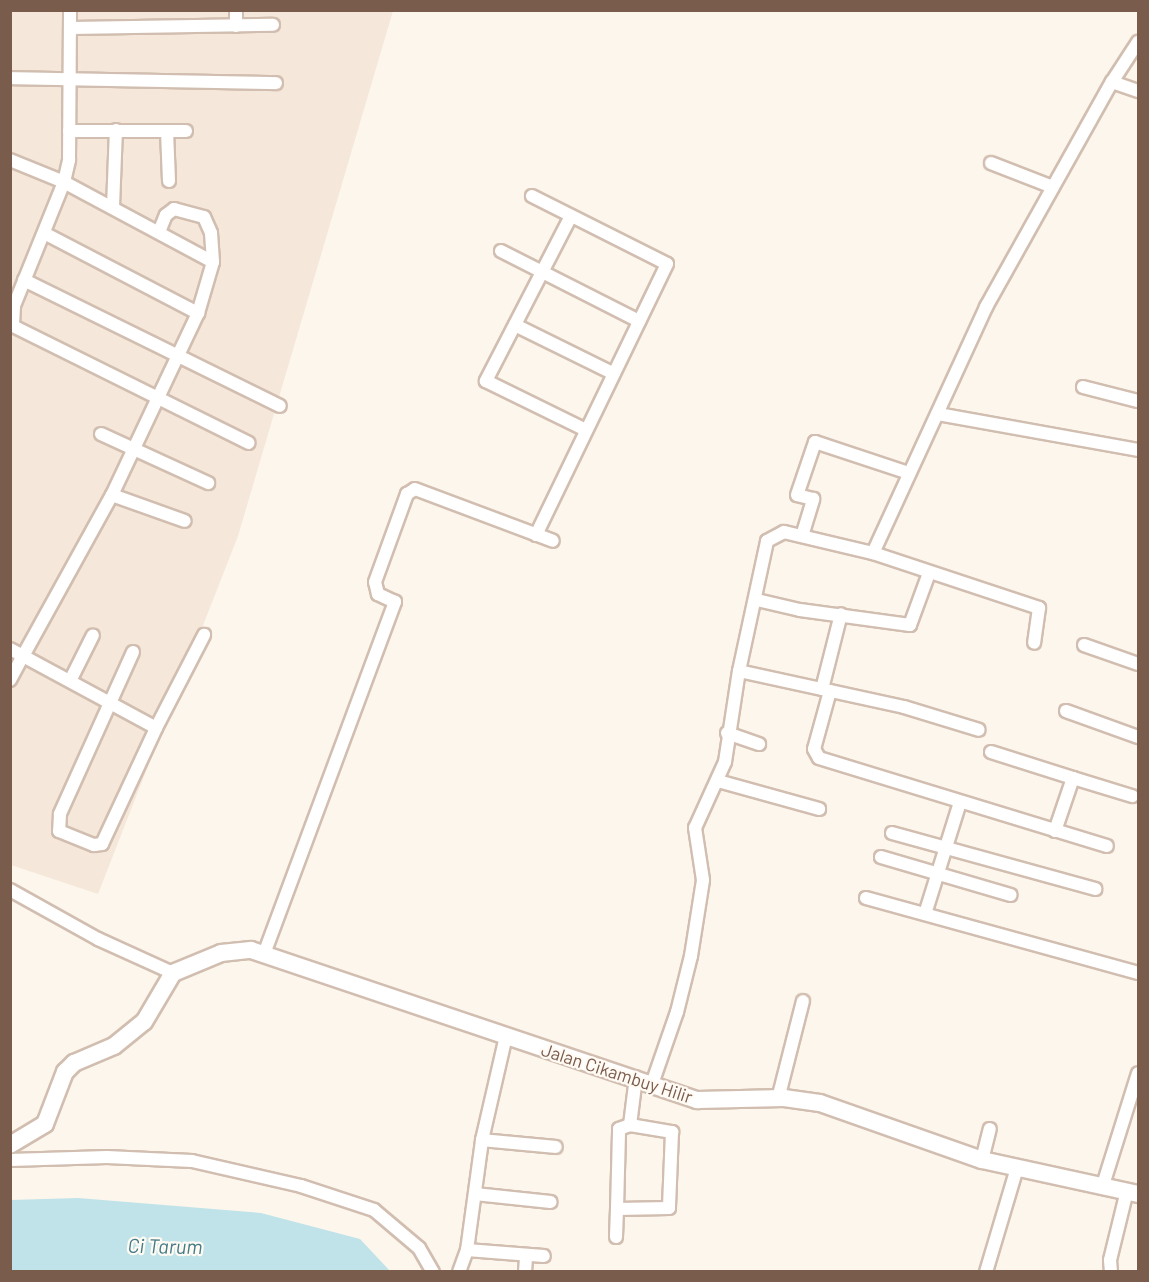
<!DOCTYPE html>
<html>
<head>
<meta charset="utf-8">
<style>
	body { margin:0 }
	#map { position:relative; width:1149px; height:1282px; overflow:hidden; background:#fdf6ec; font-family:Barlow,sans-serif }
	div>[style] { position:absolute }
	.residential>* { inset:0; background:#f5e8da }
	.water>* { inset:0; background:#bfe3e8 }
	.roads { filter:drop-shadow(2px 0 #d1beb0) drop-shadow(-2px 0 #d1beb0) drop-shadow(0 2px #d1beb0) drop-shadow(0 -2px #d1beb0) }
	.street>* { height:12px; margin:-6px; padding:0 6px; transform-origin:6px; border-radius:6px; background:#fff }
	.secondary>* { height:16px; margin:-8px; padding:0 8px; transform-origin:8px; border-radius:8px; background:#fff }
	span { translate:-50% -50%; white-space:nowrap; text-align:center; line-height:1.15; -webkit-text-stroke:4.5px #fffaf3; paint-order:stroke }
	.street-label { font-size:18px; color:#7a5c4d }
	.water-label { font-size:20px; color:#437c86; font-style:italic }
	.frame { position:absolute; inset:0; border:12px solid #7a5c4d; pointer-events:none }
</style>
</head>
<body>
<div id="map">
	<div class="residential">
		<div style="clip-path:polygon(11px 11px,393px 11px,238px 536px,98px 894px,11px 865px)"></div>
	</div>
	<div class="water">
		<div style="clip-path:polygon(78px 1198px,261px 1213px,360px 1239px,390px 1271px,11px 1271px,11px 1200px)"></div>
	</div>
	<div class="roads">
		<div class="street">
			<div style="left:236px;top:26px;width:16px;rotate:-90deg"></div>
			<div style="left:71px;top:28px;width:202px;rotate:-0.9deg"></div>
			<div style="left:10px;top:78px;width:266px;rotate:1.1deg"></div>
			<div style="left:1112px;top:82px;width:28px;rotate:19deg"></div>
			<div style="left:69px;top:131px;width:117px"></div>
			<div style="left:167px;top:131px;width:50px;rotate:87.7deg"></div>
			<div style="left:10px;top:160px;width:58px;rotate:22.2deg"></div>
			<div style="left:64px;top:182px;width:134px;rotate:112deg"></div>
			<div style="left:14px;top:306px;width:20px;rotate:93deg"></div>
			<div style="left:13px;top:326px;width:263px;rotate:26.4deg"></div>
			<div style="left:991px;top:163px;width:66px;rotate:21.2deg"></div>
			<div style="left:532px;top:196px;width:151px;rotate:26.7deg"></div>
			<div style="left:667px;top:264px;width:301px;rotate:115.8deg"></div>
			<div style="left:113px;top:207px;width:77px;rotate:-87.8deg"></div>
			<div style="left:571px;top:216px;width:186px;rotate:117.3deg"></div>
			<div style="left:486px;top:381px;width:111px;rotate:26.1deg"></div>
			<div style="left:159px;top:232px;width:18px;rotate:-68deg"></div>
			<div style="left:166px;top:215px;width:10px;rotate:-37deg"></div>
			<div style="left:174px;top:209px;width:31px;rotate:15deg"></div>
			<div style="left:204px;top:217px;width:17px;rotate:66deg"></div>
			<div style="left:211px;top:233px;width:29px;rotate:86deg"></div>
			<div style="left:44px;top:233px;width:174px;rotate:27.5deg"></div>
			<div style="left:501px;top:251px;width:155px;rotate:26.9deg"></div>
			<div style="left:24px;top:280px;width:285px;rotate:26.2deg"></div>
			<div style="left:515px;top:325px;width:110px;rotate:26.3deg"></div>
			<div style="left:1083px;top:387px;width:57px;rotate:14.3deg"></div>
			<div style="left:938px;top:414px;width:203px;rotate:10.2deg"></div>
			<div style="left:101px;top:434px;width:118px;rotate:24.6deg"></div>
			<div style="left:112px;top:495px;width:77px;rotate:19.6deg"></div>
			<div style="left:802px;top:536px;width:39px;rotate:-73deg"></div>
			<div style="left:813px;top:499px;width:16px;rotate:-166deg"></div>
			<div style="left:797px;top:495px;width:56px;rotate:-71.2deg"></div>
			<div style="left:815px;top:442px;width:99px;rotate:18.3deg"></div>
			<div style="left:873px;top:553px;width:175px;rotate:18.3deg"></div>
			<div style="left:1039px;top:608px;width:35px;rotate:98deg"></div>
			<div style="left:757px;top:600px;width:44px;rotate:13.1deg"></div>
			<div style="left:800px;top:610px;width:111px;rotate:7.8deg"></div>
			<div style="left:910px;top:625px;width:55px;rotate:-69.9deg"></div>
			<div style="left:1084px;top:645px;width:57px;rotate:19.4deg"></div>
			<div style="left:10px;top:649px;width:15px;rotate:28deg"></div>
			<div style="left:23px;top:656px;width:184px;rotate:-61.1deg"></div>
			<div style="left:112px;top:495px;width:201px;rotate:-64.7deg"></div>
			<div style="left:198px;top:313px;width:53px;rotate:-73.6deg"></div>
			<div style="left:213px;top:262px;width:169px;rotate:-151.8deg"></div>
			<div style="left:64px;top:182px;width:23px;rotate:-77deg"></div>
			<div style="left:69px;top:160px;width:150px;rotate:-89.6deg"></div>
			<div style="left:133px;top:652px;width:178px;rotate:114.3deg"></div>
			<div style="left:60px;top:814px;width:17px;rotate:93deg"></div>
			<div style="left:59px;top:831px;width:38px;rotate:22deg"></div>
			<div style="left:94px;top:845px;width:8px;rotate:-7deg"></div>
			<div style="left:102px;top:844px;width:128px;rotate:-65deg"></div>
			<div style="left:739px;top:671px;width:169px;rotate:12.3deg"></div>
			<div style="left:904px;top:707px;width:78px;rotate:17deg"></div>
			<div style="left:10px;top:680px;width:27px;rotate:-62deg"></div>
			<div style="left:23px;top:656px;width:151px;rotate:28.4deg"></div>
			<div style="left:156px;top:728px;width:105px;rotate:-62.7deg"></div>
			<div style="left:70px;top:681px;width:51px;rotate:-63.4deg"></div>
			<div style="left:822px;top:689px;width:77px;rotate:-75.8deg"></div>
			<div style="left:830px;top:691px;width:60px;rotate:105.4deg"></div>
			<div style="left:814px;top:749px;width:10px;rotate:61deg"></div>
			<div style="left:819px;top:758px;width:301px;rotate:17deg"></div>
			<div style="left:1066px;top:711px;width:77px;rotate:19.9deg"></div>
			<div style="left:727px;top:733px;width:34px;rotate:19deg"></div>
			<div style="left:991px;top:752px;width:86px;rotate:17.6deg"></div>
			<div style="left:1073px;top:778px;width:56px;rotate:108.8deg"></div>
			<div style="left:1073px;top:778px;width:62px;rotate:17deg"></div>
			<div style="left:718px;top:781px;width:105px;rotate:15.5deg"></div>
			<div style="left:892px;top:833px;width:211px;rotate:15.4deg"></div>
			<div style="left:881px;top:857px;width:135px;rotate:16.3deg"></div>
			<div style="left:10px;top:890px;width:101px;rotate:29.1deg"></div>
			<div style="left:98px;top:939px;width:82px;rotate:24.4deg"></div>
			<div style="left:866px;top:898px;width:282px;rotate:15.4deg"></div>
			<div style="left:925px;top:914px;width:117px;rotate:-72.6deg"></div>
			<div style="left:264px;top:954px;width:376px;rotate:-69.6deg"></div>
			<div style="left:395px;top:602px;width:19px;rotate:-155deg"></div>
			<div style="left:378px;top:594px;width:12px;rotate:-104deg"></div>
			<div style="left:375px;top:582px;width:94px;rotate:-70deg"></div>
			<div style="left:407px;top:494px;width:9px;rotate:-32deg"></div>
			<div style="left:415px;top:489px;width:147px;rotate:20.6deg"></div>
			<div style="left:652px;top:1084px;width:76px;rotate:-70.9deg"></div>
			<div style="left:677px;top:1012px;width:58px;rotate:-76deg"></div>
			<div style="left:691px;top:956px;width:77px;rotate:-81deg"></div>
			<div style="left:703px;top:880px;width:53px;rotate:-98.7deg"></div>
			<div style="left:695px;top:828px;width:72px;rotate:-65.6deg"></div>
			<div style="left:725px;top:762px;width:92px;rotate:-81.3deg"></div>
			<div style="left:739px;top:671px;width:133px;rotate:-77.8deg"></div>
			<div style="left:767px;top:541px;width:19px;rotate:-28deg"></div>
			<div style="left:784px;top:532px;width:91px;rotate:13.3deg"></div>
			<div style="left:873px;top:553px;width:271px;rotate:-65.3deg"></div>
			<div style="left:986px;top:307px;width:258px;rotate:-60.8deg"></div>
			<div style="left:1112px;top:82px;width:48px;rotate:-57deg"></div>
			<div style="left:778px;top:1099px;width:101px;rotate:-75.7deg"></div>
			<div style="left:630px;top:1125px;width:48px;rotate:-82.9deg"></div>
			<div style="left:482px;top:1140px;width:74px;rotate:5.4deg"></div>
			<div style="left:10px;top:1160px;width:97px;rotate:-1.8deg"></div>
			<div style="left:107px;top:1157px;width:85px;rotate:2.7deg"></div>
			<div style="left:192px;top:1161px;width:112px;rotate:12.9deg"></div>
			<div style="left:301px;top:1186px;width:77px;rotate:18.2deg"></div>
			<div style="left:374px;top:1210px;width:59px;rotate:40.2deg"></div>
			<div style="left:419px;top:1248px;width:28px;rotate:60deg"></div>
			<div style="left:982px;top:1160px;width:32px;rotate:-76deg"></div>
			<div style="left:1103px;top:1185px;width:117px;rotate:-72.6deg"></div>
			<div style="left:475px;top:1194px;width:76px;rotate:6deg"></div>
			<div style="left:616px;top:1237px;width:28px;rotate:-88deg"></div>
			<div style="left:617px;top:1209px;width:77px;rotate:-88.5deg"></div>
			<div style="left:619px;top:1132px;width:3px;rotate:-90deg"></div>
			<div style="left:619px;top:1129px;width:12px;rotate:-20deg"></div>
			<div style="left:630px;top:1125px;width:43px;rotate:9.5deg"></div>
			<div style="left:672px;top:1132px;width:76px;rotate:92.3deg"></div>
			<div style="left:669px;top:1208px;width:52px;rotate:178.9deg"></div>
			<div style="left:467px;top:1250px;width:77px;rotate:4.5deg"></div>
			<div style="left:459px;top:1272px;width:23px;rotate:-70deg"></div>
			<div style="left:467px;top:1250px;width:111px;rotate:-82.2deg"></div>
			<div style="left:482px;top:1140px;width:107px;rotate:-77deg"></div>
			<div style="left:525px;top:1272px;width:16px;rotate:-86deg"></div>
			<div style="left:986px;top:1272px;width:109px;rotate:-73.4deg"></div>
			<div style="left:1111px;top:1272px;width:12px;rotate:-95deg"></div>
			<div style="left:1110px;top:1260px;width:71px;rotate:-76.2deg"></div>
		</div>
		<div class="secondary">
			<div style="left:10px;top:1145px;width:41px;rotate:-31deg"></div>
			<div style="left:45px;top:1124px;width:56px;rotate:-69deg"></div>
			<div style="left:65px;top:1072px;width:13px;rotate:-45deg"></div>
			<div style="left:74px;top:1063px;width:43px;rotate:-23deg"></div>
			<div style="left:114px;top:1046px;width:38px;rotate:-39deg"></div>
			<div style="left:144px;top:1022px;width:57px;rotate:-59.4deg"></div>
			<div style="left:173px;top:973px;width:52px;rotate:-22.6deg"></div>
			<div style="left:221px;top:953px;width:30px;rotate:-6deg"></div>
			<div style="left:251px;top:950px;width:471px;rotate:18.6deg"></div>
			<div style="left:697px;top:1100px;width:87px;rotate:-1.3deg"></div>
			<div style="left:784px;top:1098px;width:36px;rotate:8deg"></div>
			<div style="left:820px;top:1103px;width:172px;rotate:19.4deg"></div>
			<div style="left:982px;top:1160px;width:160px;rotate:12.3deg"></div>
		</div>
	</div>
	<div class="street-label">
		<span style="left:617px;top:1073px;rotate:18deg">Jalan Cikambuy Hilir</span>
	</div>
	<div class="water-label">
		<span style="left:165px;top:1246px;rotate:1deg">Ci Tarum</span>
	</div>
	<div class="frame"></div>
</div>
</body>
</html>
